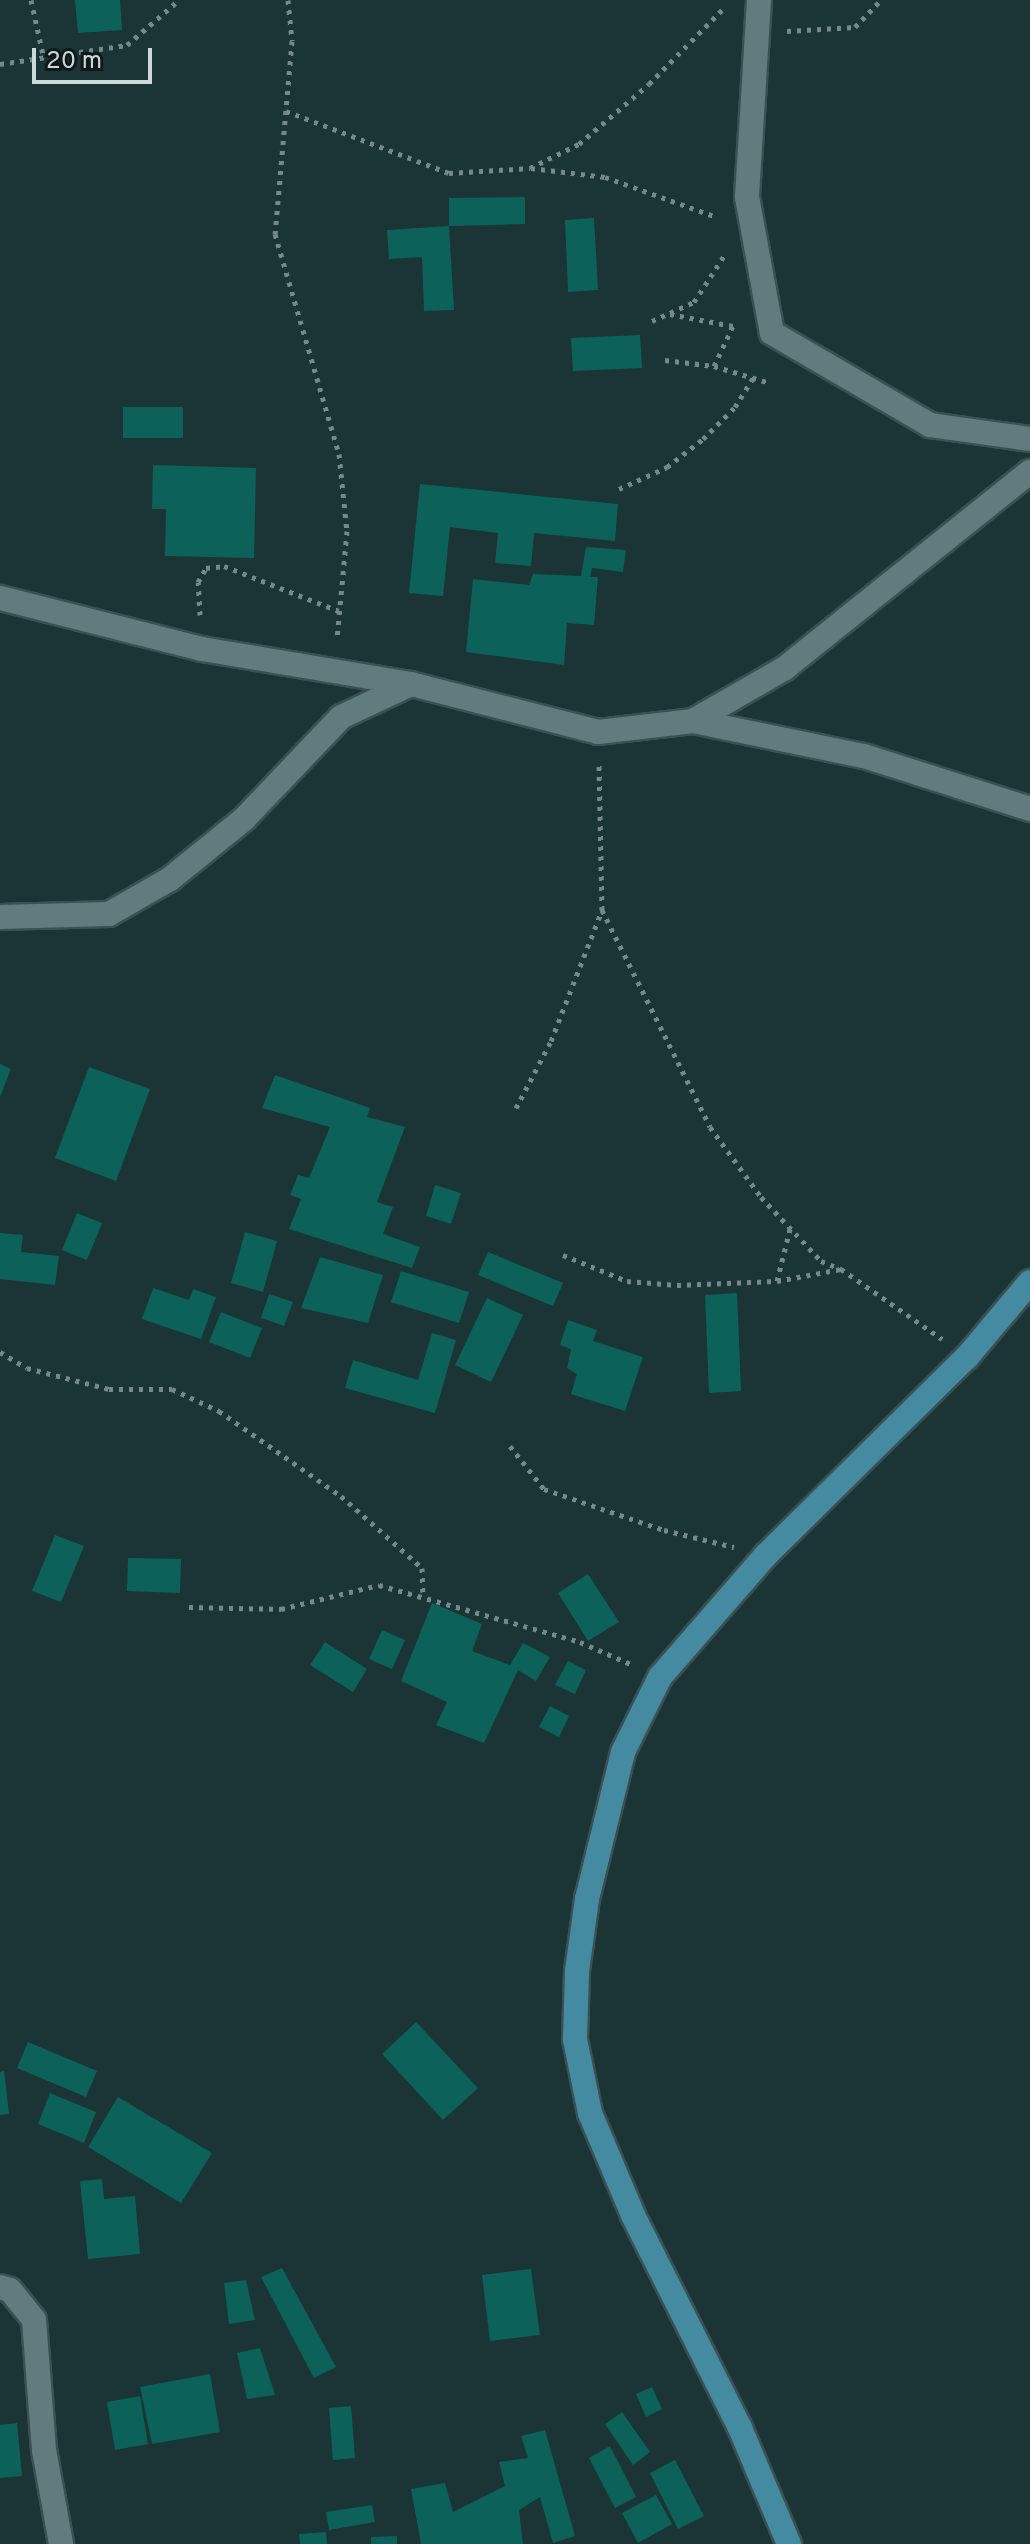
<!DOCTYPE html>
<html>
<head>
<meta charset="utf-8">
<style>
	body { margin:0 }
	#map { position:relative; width:1030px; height:2544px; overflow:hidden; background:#1b3436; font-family:Overpass,sans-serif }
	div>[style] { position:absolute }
	.building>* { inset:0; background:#0c6259 }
	.path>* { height:5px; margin-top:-2.5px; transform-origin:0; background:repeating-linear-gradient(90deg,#75898b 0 4px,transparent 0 10px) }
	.roads { filter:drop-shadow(2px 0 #3b5053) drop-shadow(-2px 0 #3b5053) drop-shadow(0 2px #3b5053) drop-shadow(0 -2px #3b5053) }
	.minor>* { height:24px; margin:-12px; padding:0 12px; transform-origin:12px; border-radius:12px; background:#617b7e }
	.major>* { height:24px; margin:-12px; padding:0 12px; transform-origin:12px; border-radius:12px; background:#448ba1 }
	span { translate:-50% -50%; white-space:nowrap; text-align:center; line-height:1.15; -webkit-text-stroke:6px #0f191a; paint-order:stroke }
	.scale { position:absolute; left:32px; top:48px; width:120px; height:36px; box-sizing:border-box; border:4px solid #cbd9db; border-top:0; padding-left:10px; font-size:24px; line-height:28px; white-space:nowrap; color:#cbd9db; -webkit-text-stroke:6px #0f191a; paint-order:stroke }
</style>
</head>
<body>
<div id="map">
	<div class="building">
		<div style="clip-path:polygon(75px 0,120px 0,122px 30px,78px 33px)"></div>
		<div style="clip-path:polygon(525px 197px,525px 224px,449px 226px,449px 198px)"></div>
		<div style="clip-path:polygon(594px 218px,598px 290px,568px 292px,565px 220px)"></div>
		<div style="clip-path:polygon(449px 226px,454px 310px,424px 311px,422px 257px,389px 259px,387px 230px)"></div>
		<div style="clip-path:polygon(640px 335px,642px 368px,573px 371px,571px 338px)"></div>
		<div style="clip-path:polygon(123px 407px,183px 407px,183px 438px,123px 438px)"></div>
		<div style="clip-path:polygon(153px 465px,256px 468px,254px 558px,165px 556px,166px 509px,152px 509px)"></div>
		<div style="clip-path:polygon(420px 484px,618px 504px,615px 541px,534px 533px,531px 566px,495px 563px,498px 533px,450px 527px,443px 596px,409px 593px)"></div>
		<div style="clip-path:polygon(586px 547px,626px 550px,623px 572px,592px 568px,590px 577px,598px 577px,594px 625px,567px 623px,564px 665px,466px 652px,473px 579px,529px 585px,533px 574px,581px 576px)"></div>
		<div style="clip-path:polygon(0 1064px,11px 1069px,0 1097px)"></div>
		<div style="clip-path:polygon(89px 1067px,150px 1089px,116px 1181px,55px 1158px)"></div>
		<div style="clip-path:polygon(275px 1075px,370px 1108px,367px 1117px,405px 1127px,377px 1202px,393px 1207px,383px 1234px,420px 1247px,412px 1268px,289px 1229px,301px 1199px,290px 1195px,298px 1175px,309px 1178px,330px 1127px,262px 1108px)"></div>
		<div style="clip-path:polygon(435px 1185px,461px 1193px,451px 1224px,426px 1216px)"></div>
		<div style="clip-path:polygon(77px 1213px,102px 1223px,87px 1260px,62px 1250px)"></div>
		<div style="clip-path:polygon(245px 1232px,277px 1241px,263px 1292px,231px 1283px)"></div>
		<div style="clip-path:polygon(0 1233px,23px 1235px,21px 1252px,59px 1256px,55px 1285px,0 1279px)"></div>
		<div style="clip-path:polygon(488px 1252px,563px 1283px,553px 1306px,478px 1275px)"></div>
		<div style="clip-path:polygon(320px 1257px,383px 1275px,368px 1323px,301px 1308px)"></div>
		<div style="clip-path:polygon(401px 1271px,469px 1292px,459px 1323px,391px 1302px)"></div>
		<div style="clip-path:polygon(153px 1288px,189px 1300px,193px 1289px,216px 1297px,201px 1339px,142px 1319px)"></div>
		<div style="clip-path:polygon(737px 1293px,741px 1391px,709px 1393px,705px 1295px)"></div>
		<div style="clip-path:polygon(269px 1294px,293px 1302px,284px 1326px,261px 1318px)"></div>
		<div style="clip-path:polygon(487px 1298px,523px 1315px,491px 1382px,455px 1365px)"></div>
		<div style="clip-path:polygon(221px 1312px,262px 1328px,250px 1358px,209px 1342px)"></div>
		<div style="clip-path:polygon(568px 1320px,597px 1330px,593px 1341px,643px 1357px,625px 1411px,571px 1394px,577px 1374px,567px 1368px,571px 1349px,560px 1345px)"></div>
		<div style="clip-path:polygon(432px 1333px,456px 1340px,435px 1413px,345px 1388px,353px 1360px,418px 1380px)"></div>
		<div style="clip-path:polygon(55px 1535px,84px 1546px,61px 1602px,32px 1591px)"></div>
		<div style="clip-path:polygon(128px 1558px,181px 1559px,180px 1593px,127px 1591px)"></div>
		<div style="clip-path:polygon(588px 1574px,619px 1622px,588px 1641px,558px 1593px)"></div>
		<div style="clip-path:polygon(432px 1603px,482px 1624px,472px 1651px,510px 1665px,523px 1643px,550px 1657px,536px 1681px,518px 1670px,484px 1743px,436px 1725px,447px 1702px,401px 1681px)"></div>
		<div style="clip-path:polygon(382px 1630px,405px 1640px,392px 1669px,369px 1659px)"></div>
		<div style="clip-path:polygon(325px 1642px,367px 1669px,353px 1692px,310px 1665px)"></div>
		<div style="clip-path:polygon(568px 1661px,586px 1670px,575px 1694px,555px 1685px)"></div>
		<div style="clip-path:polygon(550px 1706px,569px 1716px,559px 1737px,539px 1727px)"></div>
		<div style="clip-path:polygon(416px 2022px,478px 2088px,443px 2120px,382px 2054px)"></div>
		<div style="clip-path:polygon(28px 2042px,97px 2071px,86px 2097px,17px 2068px)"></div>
		<div style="clip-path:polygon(4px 2071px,9px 2114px,0 2115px,0 2072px)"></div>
		<div style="clip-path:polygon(50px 2093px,96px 2112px,84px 2143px,38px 2124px)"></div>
		<div style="clip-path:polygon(118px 2097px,212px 2153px,181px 2203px,88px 2147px)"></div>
		<div style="clip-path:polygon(102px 2179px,104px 2199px,135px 2196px,140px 2254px,88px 2259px,80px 2181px)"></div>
		<div style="clip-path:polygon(282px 2268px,336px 2367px,314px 2378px,261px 2277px)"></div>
		<div style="clip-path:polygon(531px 2269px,540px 2335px,490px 2341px,482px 2275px)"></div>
		<div style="clip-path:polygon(246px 2280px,255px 2320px,229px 2324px,224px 2283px)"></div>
		<div style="clip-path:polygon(260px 2348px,275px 2395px,247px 2399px,237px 2353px)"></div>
		<div style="clip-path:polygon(210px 2374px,220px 2432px,152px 2444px,140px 2387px)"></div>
		<div style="clip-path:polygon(652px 2387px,662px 2409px,646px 2417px,636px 2394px)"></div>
		<div style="clip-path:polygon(140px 2396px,148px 2444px,115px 2450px,107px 2402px)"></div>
		<div style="clip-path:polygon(351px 2406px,355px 2458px,333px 2460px,329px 2408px)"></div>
		<div style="clip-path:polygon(622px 2412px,650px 2452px,633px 2465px,605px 2424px)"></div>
		<div style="clip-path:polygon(17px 2423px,22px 2476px,0 2478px,0 2425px)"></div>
		<div style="clip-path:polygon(545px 2430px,575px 2536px,553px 2543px,540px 2497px,519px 2510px,523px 2544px,421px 2544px,411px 2489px,445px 2483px,453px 2512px,505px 2486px,499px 2462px,528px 2458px,521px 2436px)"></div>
		<div style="clip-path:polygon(610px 2446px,636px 2497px,615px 2508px,589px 2458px)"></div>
		<div style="clip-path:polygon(675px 2460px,704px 2516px,678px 2529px,650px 2473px)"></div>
		<div style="clip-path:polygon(656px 2495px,672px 2524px,638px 2543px,622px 2513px)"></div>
		<div style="clip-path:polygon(372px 2505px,375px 2522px,329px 2530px,326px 2512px)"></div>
		<div style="clip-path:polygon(326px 2532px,327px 2544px,300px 2544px,299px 2534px)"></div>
		<div style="clip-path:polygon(397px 2536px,397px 2544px,371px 2544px,371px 2537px)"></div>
	</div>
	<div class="path">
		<div style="left:31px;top:0;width:60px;rotate:77.6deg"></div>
		<div style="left:288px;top:0;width:41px;rotate:84.4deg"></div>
		<div style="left:292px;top:41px;width:194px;rotate:95deg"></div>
		<div style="left:275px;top:234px;width:229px;rotate:73.8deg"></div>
		<div style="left:339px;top:454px;width:77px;rotate:84.1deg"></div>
		<div style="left:347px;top:531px;width:108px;rotate:95.3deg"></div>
		<div style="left:787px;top:31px;width:68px;rotate:-3.4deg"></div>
		<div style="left:855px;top:27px;width:37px;rotate:-46deg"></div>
		<div style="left:0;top:64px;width:128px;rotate:-8.5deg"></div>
		<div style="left:127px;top:45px;width:69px;rotate:-40.9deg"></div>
		<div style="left:286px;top:111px;width:174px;rotate:20.8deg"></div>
		<div style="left:449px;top:173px;width:81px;rotate:-3.5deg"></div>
		<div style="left:530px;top:168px;width:55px;rotate:-26.1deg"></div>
		<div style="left:579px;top:144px;width:92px;rotate:-40.6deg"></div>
		<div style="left:649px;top:84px;width:108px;rotate:-45.4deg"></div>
		<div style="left:531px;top:168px;width:75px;rotate:6.9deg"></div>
		<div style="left:605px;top:177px;width:119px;rotate:19.7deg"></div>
		<div style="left:670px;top:314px;width:69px;rotate:10.8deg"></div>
		<div style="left:652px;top:321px;width:46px;rotate:-24.3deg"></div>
		<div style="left:694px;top:302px;width:55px;rotate:-56.9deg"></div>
		<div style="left:665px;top:360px;width:49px;rotate:7deg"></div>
		<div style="left:714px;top:366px;width:55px;rotate:16.8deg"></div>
		<div style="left:714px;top:366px;width:44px;rotate:-64.6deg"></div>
		<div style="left:619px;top:489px;width:53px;rotate:-24.6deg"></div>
		<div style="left:667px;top:467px;width:46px;rotate:-37.9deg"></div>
		<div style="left:703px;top:439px;width:45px;rotate:-45deg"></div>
		<div style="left:735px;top:407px;width:34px;rotate:-58deg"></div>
		<div style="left:200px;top:615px;width:33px;rotate:-93deg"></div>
		<div style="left:198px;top:582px;width:16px;rotate:-60deg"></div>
		<div style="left:206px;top:568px;width:18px;rotate:-6deg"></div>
		<div style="left:224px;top:566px;width:123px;rotate:21.4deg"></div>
		<div style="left:602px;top:910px;width:242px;rotate:63.5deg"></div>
		<div style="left:710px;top:1127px;width:87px;rotate:53.9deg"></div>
		<div style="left:761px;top:1197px;width:88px;rotate:46.8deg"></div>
		<div style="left:821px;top:1261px;width:22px;rotate:22deg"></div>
		<div style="left:516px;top:1108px;width:76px;rotate:-62.4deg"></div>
		<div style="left:551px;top:1041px;width:141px;rotate:-68.7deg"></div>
		<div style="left:602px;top:910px;width:149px;rotate:-91.2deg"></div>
		<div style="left:563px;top:1255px;width:69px;rotate:22.1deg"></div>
		<div style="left:627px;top:1281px;width:50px;rotate:4.6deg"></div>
		<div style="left:677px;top:1285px;width:100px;rotate:-2.3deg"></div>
		<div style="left:777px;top:1281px;width:65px;rotate:-10.6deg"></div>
		<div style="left:841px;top:1269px;width:123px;rotate:34.7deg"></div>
		<div style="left:777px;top:1281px;width:54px;rotate:-76deg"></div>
		<div style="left:0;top:1352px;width:31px;rotate:31deg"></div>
		<div style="left:27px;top:1368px;width:85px;rotate:14.4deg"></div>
		<div style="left:109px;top:1389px;width:63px"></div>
		<div style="left:172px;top:1389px;width:52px;rotate:25.1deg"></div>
		<div style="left:219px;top:1411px;width:149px;rotate:34.9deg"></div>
		<div style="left:341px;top:1496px;width:108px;rotate:41.6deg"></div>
		<div style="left:422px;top:1568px;width:27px;rotate:88deg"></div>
		<div style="left:510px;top:1446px;width:55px;rotate:51.7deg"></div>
		<div style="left:544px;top:1489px;width:127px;rotate:18.9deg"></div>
		<div style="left:664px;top:1530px;width:72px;rotate:13.7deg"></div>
		<div style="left:189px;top:1607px;width:92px;rotate:1.2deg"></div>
		<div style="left:281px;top:1609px;width:101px;rotate:-13.8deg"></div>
		<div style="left:379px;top:1585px;width:209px;rotate:15.8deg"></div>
		<div style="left:580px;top:1642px;width:58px;rotate:23.5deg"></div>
	</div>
	<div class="roads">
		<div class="minor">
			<div style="left:759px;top:0;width:197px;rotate:93.5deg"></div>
			<div style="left:747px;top:197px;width:138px;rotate:79.6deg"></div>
			<div style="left:772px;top:333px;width:183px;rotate:30.2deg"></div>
			<div style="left:930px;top:425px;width:101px;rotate:8deg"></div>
			<div style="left:0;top:598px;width:208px;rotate:14.2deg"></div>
			<div style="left:202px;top:649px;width:212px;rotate:9.5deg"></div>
			<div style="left:411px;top:684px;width:193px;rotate:14.4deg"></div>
			<div style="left:598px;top:732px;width:96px;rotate:-6.6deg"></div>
			<div style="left:693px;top:721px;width:175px;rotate:11.6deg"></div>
			<div style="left:864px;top:756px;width:174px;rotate:17.7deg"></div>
			<div style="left:693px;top:721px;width:106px;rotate:-29.9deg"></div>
			<div style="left:785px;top:668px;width:314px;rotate:-38.7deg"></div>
			<div style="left:0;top:917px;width:109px;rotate:-1.6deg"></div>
			<div style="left:109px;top:914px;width:70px;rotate:-29.8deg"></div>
			<div style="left:170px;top:879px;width:95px;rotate:-39deg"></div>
			<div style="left:244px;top:819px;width:141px;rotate:-46.4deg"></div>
			<div style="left:341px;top:717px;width:77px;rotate:-25.2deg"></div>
			<div style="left:0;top:2287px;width:10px;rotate:17deg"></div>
			<div style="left:10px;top:2290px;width:38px;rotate:51deg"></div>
			<div style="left:34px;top:2320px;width:130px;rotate:85.6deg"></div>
			<div style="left:44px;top:2450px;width:96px;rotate:79.7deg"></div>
		</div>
		<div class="major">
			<div style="left:789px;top:2544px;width:126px;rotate:-112.9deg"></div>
			<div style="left:740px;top:2428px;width:238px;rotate:-116.7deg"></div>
			<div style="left:633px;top:2215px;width:111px;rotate:-112.9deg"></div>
			<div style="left:590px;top:2113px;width:76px;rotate:-101.5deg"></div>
			<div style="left:575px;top:2039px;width:68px;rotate:-88.3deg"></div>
			<div style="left:577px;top:1971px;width:73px;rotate:-82.1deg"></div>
			<div style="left:587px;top:1899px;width:151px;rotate:-76.2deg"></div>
			<div style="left:623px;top:1752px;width:84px;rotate:-63.7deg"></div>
			<div style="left:660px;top:1677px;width:162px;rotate:-49deg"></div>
			<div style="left:766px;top:1555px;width:282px;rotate:-44.6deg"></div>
			<div style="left:967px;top:1357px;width:98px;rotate:-50deg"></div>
		</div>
	</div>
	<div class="scale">20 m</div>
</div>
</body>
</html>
